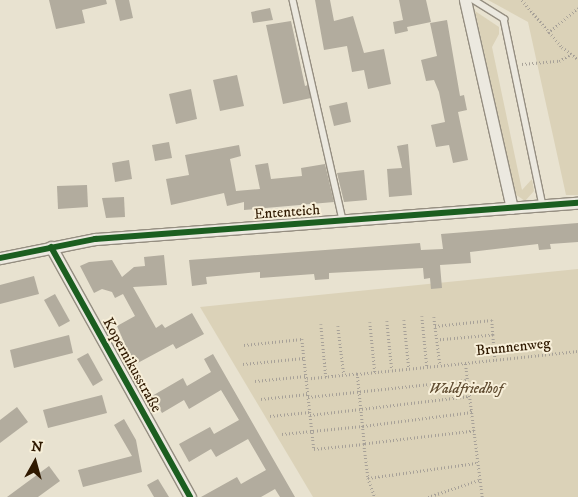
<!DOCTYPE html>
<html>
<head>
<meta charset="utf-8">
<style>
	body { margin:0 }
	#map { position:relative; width:578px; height:497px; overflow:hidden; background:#e8e2d0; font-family:"IM FELL DW Pica",serif }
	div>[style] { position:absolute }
	.green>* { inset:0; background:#dbd2b8 }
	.building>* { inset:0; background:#b2ac9e }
	.path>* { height:2.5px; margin-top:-1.25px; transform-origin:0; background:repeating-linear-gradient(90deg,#a7a198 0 1px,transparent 0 3.5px) }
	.roads { filter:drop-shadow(1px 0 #958e81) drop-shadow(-1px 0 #958e81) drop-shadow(0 1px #958e81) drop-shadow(0 -1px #958e81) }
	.service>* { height:5.5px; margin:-2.75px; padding:0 2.75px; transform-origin:2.75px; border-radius:2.75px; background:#ece9e0 }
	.minor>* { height:11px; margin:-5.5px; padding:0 5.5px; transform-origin:5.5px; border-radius:5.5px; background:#ece9e0 }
	.cycleway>* { height:6px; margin:-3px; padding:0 3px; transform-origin:3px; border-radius:3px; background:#1b5e20 }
	span { translate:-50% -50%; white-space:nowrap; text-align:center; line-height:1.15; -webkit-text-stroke:4px #f7efd9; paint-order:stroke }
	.street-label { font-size:15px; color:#2f1900 }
	.park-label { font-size:15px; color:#604c31; font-style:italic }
	.north { position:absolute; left:10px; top:437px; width:50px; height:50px; -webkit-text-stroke:4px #f7efd9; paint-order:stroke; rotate:7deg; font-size:14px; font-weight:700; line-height:20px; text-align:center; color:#2f1900 }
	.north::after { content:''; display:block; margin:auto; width:18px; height:22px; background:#2f1900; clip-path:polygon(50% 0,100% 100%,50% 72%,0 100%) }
</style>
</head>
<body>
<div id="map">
	<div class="green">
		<div style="clip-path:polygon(488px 0,578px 0,578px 195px,566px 195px,528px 22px)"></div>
		<div style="clip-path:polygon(475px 11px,499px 27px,499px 34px,492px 47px,522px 190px,532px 179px,534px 191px,525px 201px,515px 194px)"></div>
		<div style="clip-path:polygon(578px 269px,578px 497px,313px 497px,200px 307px)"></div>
	</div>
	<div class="building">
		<div style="clip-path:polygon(49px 0,106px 0,107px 4px,82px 10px,85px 23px,56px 29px)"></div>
		<div style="clip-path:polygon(115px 0,129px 0,133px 18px,120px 21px)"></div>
		<div style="clip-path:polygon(315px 0,330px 0,334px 21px,353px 16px,364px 53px,384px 49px,391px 84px,368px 89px,364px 70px,352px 72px,347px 46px,324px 50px)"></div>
		<div style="clip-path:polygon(399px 0,426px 0,431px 22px,407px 27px,408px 31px,395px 34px,393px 22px,403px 20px)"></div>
		<div style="clip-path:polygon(270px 8px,273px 20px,253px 23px,251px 12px)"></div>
		<div style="clip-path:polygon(447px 20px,460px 96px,464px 95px,467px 110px,458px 112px,468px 160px,453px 163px,449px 145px,436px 147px,431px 125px,445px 122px,439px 92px,434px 80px,426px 81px,421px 60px,437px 56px,430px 23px)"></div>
		<div style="clip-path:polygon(291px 21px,305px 86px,308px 85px,311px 98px,283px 104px,266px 25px)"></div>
		<div style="clip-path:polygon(237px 75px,244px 106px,220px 111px,213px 80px)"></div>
		<div style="clip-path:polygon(191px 89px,197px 119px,176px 124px,169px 94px)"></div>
		<div style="clip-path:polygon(347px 102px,351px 122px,334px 126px,329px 106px)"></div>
		<div style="clip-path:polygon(169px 142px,172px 158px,155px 161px,152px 145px)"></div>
		<div style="clip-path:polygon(408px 144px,412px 195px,389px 197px,387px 169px,402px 168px,397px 146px)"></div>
		<div style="clip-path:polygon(239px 145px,241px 156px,230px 159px,236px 191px,260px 189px,255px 165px,268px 163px,271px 179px,302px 176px,301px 168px,325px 164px,334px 202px,244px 210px,244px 202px,227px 206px,224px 193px,171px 205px,166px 179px,189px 175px,185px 155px)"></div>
		<div style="clip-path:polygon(129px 160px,132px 179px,115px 182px,112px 163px)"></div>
		<div style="clip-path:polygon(364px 170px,367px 200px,344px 202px,337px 173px)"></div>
		<div style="clip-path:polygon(87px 185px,88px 207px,58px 209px,57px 186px)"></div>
		<div style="clip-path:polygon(124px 197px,125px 217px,106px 218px,102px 198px)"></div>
		<div style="clip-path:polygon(578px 223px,578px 242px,550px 244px,551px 249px,539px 250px,538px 244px,470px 252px,471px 263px,440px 265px,442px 288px,431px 289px,430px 278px,424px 279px,423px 268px,329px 273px,329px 279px,315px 280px,314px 274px,260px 278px,260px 272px,206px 277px,207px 284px,192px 286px,189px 260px,420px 243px,421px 250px,443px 249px,441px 234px)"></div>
		<div style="clip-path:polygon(164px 255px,167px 285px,133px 287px,156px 328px,162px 324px,165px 328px,192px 313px,204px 334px,176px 349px,173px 344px,134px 365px,117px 326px,135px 316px,123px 294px,115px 298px,112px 292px,102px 289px,94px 293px,80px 266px,89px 262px,112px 260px,122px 277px,134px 267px,145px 266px,144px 257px)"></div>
		<div style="clip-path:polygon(34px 276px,39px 294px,0 304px,0 285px)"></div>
		<div style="clip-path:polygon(55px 294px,70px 321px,59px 327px,44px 300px)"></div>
		<div style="clip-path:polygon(69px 335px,73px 353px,14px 368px,10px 350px)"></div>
		<div style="clip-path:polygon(88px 353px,103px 380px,93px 386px,77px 359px)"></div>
		<div style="clip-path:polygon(213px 354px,272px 457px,295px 497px,280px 497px,275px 489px,261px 497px,201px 497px,237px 477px,241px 484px,266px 470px,248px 439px,216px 457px,211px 449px,189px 462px,179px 444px,210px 427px,214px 434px,239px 420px,221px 390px,189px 409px,184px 400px,162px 413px,152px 396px,183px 378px,187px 386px,211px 372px,204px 359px)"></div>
		<div style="clip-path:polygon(102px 395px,107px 413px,48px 428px,43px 410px)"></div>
		<div style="clip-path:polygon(17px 407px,28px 422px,0 443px,0 420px)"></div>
		<div style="clip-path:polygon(124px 419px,136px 440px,142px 472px,83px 487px,78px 470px,132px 456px,114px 425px)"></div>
		<div style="clip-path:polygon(49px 466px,60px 481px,38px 497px,7px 497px)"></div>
		<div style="clip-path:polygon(158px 479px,169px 497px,154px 497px,147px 485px)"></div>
	</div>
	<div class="path">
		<div style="left:522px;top:0;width:62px;rotate:49.6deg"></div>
		<div style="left:562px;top:47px;width:20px;rotate:37deg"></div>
		<div style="left:548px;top:33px;width:39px;rotate:-40deg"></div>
		<div style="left:522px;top:64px;width:37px;rotate:-5deg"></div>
		<div style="left:559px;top:61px;width:14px;rotate:-30deg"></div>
		<div style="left:422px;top:316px;width:50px;rotate:84.3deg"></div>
		<div style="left:434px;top:317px;width:47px;rotate:82.7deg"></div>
		<div style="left:404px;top:320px;width:48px;rotate:84.1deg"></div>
		<div style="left:387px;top:321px;width:49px;rotate:84.2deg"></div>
		<div style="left:370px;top:322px;width:50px;rotate:84.3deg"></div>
		<div style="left:321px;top:324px;width:53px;rotate:84.6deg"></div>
		<div style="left:338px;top:326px;width:49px;rotate:83deg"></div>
		<div style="left:435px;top:326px;width:57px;rotate:-6deg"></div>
		<div style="left:492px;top:320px;width:15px;rotate:86deg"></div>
		<div style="left:493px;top:335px;width:56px;rotate:174.9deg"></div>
		<div style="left:493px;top:335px;width:25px;rotate:85deg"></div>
		<div style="left:244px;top:345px;width:58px;rotate:-5.9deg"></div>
		<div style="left:302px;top:339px;width:111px;rotate:83.8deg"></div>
		<div style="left:314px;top:449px;width:50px;rotate:-5.7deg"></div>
		<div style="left:364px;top:444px;width:70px;rotate:-95.7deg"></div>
		<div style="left:357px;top:374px;width:50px;rotate:174.3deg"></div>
		<div style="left:243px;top:364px;width:61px;rotate:-5.6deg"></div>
		<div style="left:357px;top:374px;width:109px;rotate:-5.8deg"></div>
		<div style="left:255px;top:381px;width:51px;rotate:-5.6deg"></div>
		<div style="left:308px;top:397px;width:161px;rotate:-6.1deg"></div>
		<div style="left:261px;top:399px;width:47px;rotate:-6.1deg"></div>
		<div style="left:310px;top:415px;width:161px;rotate:-6.8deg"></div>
		<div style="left:270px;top:416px;width:40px;rotate:-5.7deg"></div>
		<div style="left:363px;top:426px;width:110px;rotate:-7.3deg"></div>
		<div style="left:474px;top:431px;width:111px;rotate:173.3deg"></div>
		<div style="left:364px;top:444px;width:34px;rotate:83deg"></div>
		<div style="left:368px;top:478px;width:109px;rotate:-7.9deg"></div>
		<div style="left:282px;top:434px;width:81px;rotate:-5.6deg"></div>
		<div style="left:368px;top:478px;width:20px;rotate:70deg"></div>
		<div style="left:428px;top:497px;width:54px;rotate:-18.4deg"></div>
		<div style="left:482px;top:497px;width:135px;rotate:-97.2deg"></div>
		<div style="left:465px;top:363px;width:114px;rotate:-6.1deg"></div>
	</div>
	<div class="roads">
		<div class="service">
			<div style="left:293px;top:0;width:226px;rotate:77.2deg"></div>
			<div style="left:474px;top:0;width:36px;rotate:32deg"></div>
			<div style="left:504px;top:19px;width:191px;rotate:78.2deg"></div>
		</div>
		<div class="minor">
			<div style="left:465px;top:0;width:213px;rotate:77.3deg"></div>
			<div style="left:51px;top:247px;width:286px;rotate:60.9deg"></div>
			<div style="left:0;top:258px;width:97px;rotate:-11.3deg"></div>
			<div style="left:95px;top:239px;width:484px;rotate:-4.3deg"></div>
		</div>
	</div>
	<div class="cycleway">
		<div style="left:51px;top:247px;width:286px;rotate:60.9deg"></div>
		<div style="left:0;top:258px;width:97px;rotate:-11.3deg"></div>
		<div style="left:95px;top:239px;width:484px;rotate:-4.3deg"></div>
	</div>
	<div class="street-label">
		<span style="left:287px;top:212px;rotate:-4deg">Ententeich</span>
		<span style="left:513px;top:347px;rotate:-6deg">Brunnenweg</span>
		<span style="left:132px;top:365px;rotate:61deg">Kopernikusstraße</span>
	</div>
	<div class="park-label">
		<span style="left:466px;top:389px">Waldfriedhof</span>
	</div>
	<div class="north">N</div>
</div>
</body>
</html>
